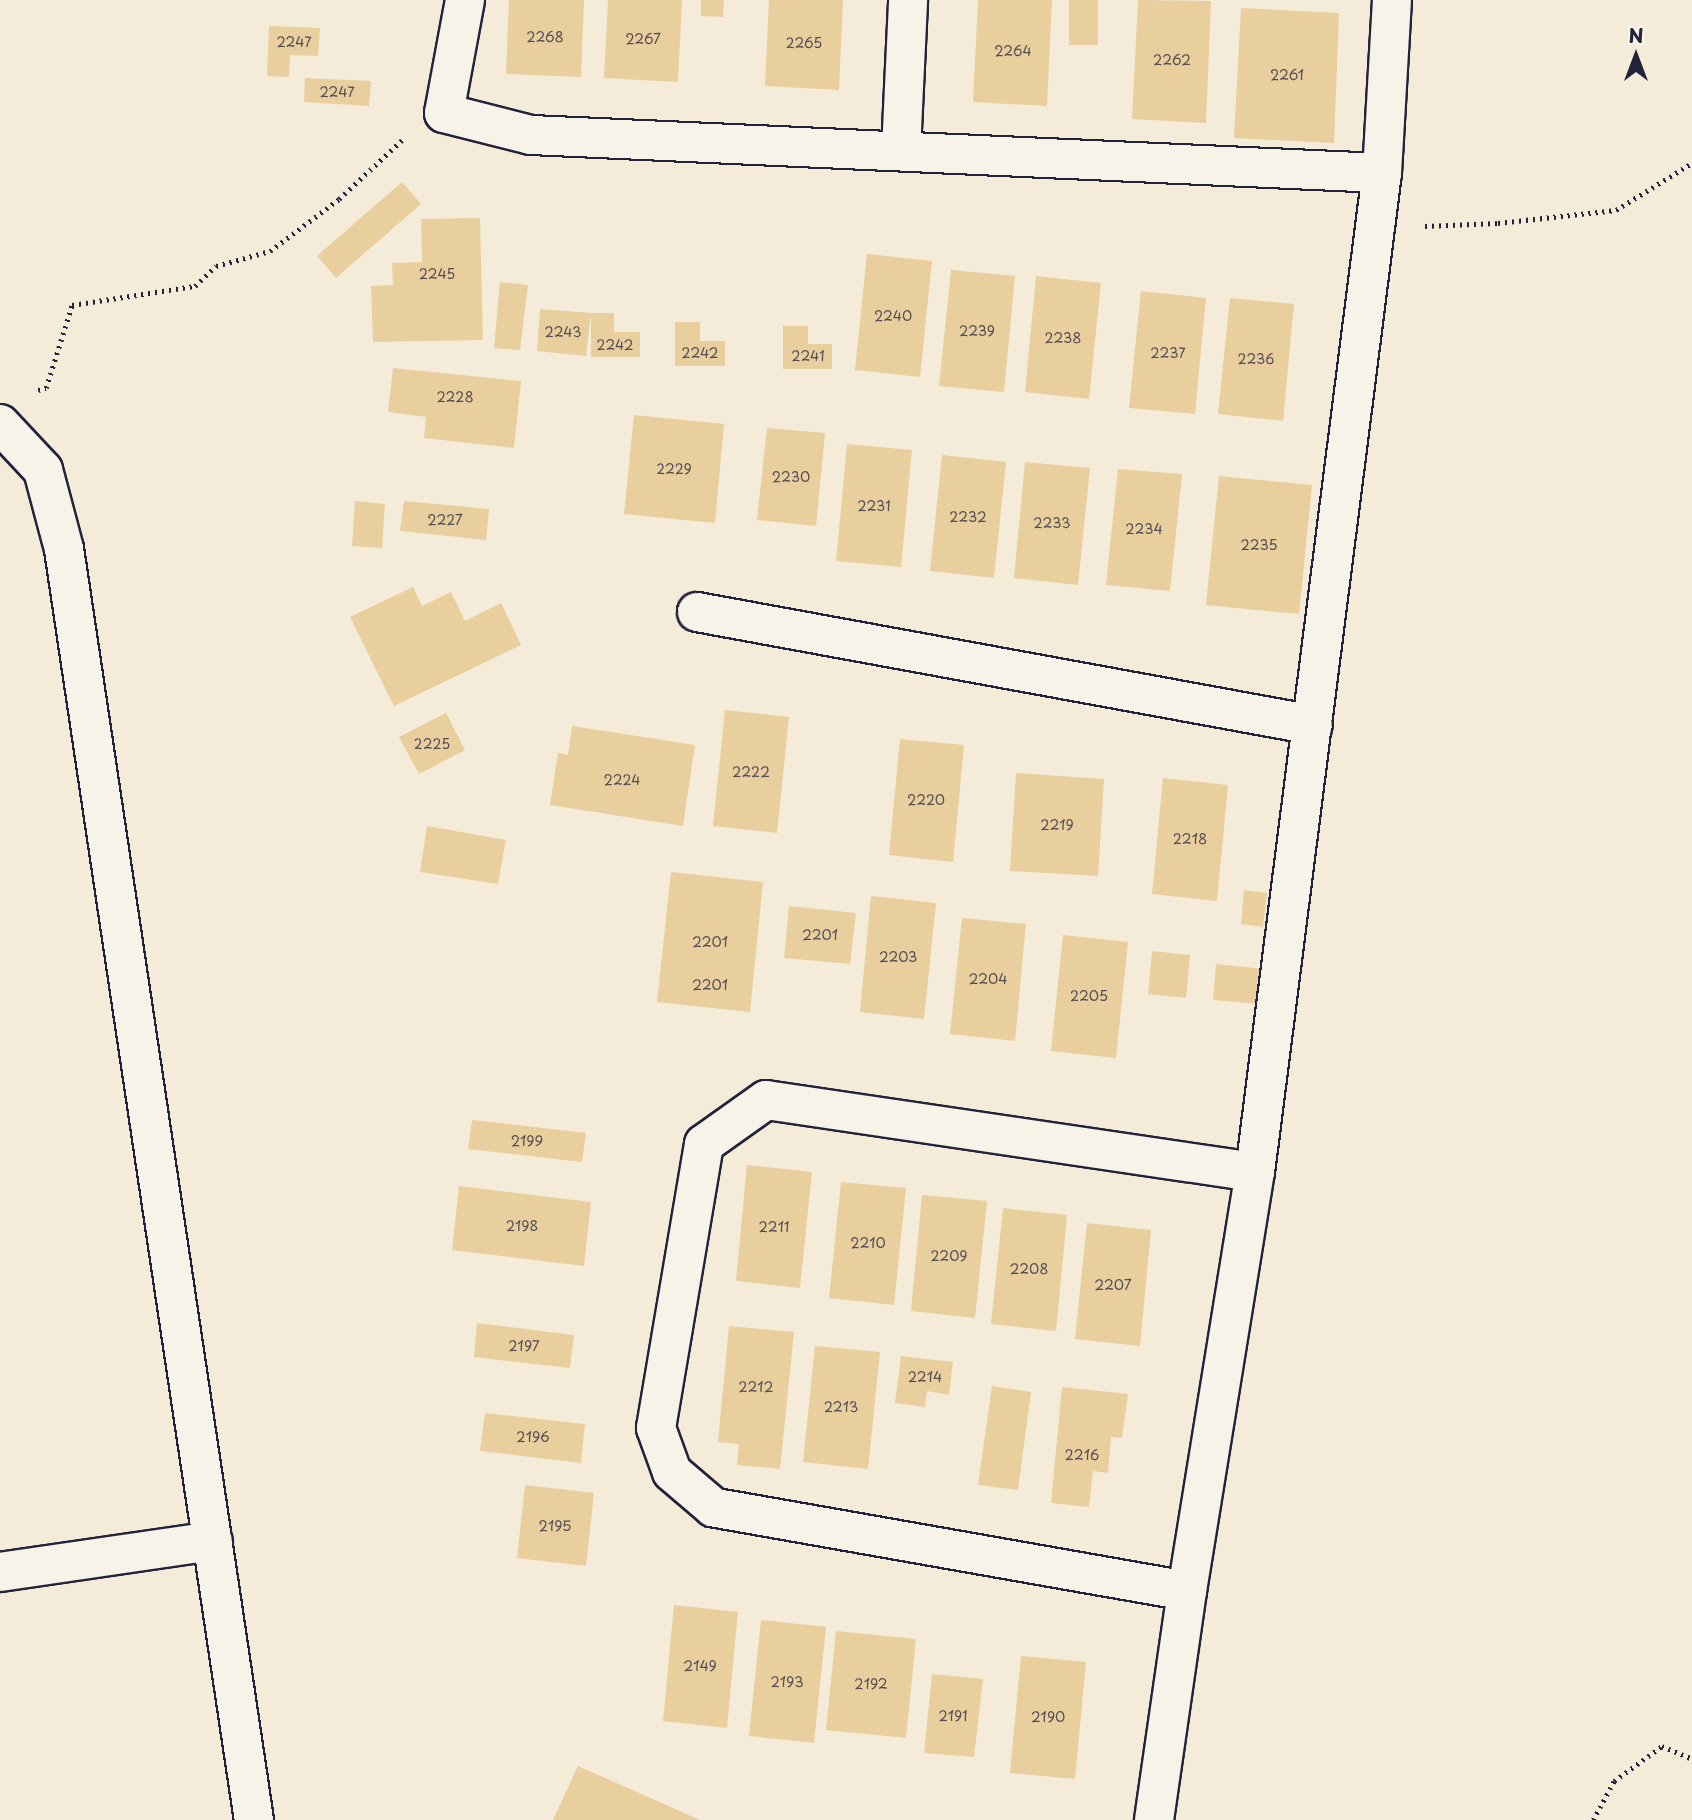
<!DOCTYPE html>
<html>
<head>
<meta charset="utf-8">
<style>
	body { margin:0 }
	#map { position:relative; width:1692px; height:1820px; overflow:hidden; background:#f4ecd9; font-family:"Playpen Sans",sans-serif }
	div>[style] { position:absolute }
	.building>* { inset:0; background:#e9ce9e }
	.path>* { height:4.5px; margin-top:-2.25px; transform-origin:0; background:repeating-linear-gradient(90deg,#22223b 0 2px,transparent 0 7px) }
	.roads { filter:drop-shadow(2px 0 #22223b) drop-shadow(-2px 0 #22223b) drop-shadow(0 2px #22223b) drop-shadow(0 -2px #22223b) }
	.street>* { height:38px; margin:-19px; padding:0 19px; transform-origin:19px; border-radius:19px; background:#f7f3e8 }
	span { translate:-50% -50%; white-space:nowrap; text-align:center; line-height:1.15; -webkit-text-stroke:5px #f7f3e8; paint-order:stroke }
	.number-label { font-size:14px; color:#544d54 }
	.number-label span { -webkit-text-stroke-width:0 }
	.north { position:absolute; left:1601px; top:21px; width:70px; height:70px; -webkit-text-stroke:5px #f7f3e8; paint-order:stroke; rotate:0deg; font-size:19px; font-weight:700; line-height:28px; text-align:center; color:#22223b }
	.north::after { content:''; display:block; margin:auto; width:24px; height:32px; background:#22223b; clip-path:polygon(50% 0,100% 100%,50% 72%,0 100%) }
</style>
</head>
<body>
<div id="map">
	<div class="building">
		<div style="clip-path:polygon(509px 0,584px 0,581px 77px,506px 74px)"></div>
		<div style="clip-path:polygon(608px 0,682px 0,678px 82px,604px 78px)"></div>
		<div style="clip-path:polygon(701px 0,724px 0,723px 17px,701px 16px)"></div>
		<div style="clip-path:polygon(769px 0,843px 0,839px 90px,765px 86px)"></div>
		<div style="clip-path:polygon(978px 0,1052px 0,1047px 106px,973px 102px)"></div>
		<div style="clip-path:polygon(1069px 0,1098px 0,1098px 45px,1069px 45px)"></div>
		<div style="clip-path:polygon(1138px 0,1211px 1px,1206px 123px,1132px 119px)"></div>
		<div style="clip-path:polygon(1241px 8px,1339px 13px,1334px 143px,1234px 138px)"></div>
		<div style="clip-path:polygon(269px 26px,320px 28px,318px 56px,290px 55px,289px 77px,267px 76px)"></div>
		<div style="clip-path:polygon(305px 78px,371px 81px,369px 106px,304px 102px)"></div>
		<div style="clip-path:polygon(402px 182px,421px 204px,336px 278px,317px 256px)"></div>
		<div style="clip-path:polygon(480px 218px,483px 340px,373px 342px,371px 286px,393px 285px,392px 263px,422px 262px,421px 219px)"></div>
		<div style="clip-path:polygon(867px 254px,932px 261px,920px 377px,855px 370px)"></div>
		<div style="clip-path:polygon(951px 270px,1015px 276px,1004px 392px,939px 386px)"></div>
		<div style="clip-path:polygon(1036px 276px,1101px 283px,1089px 399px,1025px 392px)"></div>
		<div style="clip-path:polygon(500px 282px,528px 285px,520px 350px,494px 348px)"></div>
		<div style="clip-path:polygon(1141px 291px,1206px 298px,1195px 414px,1129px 408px)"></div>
		<div style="clip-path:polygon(1230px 298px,1294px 304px,1283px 421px,1218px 414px)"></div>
		<div style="clip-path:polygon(540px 309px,591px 313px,586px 356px,537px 351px)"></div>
		<div style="clip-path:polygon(591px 313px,614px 313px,614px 332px,640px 332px,640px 357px,591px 357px)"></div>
		<div style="clip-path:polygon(675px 322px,700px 322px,700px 341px,725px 341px,725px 366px,675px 366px)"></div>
		<div style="clip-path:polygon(783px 326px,808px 326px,808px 344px,832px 344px,832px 369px,783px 369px)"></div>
		<div style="clip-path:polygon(393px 368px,521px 381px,514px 448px,424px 438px,426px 417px,388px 412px)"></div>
		<div style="clip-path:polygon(634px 415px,724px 424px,715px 523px,624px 514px)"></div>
		<div style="clip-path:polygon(767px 428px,825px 433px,816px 526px,757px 520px)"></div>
		<div style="clip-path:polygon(847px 444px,912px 450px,901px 567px,836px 561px)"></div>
		<div style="clip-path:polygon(942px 455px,1006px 462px,994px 578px,930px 571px)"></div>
		<div style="clip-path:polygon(1025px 462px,1090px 468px,1078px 585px,1014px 578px)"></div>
		<div style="clip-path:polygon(1118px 469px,1182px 474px,1170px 591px,1106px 585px)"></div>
		<div style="clip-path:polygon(1219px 476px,1312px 485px,1299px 614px,1206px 605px)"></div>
		<div style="clip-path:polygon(355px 501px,385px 504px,382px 548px,352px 546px)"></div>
		<div style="clip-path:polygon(404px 501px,489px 509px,486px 540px,400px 531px)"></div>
		<div style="clip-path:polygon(413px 587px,422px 606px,451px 592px,465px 621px,501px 603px,521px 645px,394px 706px,350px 617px)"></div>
		<div style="clip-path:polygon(725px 710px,789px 717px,777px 833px,713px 826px)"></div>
		<div style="clip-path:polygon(446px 713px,465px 750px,419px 774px,399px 737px)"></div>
		<div style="clip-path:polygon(572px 726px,695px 745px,683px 826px,550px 805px,558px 753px,568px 755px)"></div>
		<div style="clip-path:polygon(900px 739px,964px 745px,953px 862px,889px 855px)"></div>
		<div style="clip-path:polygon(1016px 773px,1104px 779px,1098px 876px,1010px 871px)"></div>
		<div style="clip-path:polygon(1163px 778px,1228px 785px,1217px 901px,1152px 894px)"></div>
		<div style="clip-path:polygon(427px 826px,506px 840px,498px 884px,420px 872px)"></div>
		<div style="clip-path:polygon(671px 872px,763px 882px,750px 1012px,657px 1002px)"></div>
		<div style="clip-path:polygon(1244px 890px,1267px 893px,1263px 927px,1241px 924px)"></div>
		<div style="clip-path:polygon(871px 896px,936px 903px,924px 1019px,860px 1012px)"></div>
		<div style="clip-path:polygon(789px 906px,856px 913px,850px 964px,784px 958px)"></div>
		<div style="clip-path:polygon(962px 918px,1026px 924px,1015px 1041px,950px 1034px)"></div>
		<div style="clip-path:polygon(1063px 935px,1128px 942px,1116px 1058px,1051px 1051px)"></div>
		<div style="clip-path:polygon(1152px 951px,1190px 955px,1186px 998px,1148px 994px)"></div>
		<div style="clip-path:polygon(1216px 964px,1263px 969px,1260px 1004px,1213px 1000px)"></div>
		<div style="clip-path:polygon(472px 1120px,586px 1133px,582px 1162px,468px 1149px)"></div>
		<div style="clip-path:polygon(747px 1165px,812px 1172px,800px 1288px,736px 1281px)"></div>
		<div style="clip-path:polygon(841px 1182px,906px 1188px,894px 1305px,829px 1298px)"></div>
		<div style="clip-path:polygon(459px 1186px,591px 1202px,584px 1266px,452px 1250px)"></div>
		<div style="clip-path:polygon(922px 1195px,987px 1201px,975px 1318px,911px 1311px)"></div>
		<div style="clip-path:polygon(1003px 1208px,1067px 1215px,1056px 1331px,991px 1324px)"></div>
		<div style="clip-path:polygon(1087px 1223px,1151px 1230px,1140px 1346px,1075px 1339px)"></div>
		<div style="clip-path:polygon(477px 1323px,574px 1335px,570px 1368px,474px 1357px)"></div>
		<div style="clip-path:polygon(729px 1326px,794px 1332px,780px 1469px,737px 1465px,739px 1444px,718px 1442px)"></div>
		<div style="clip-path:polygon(815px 1346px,880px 1352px,868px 1469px,803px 1462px)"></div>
		<div style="clip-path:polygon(901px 1356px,953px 1362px,949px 1395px,927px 1391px,925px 1407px,895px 1403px)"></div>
		<div style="clip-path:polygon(992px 1386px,1031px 1392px,1018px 1490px,978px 1485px)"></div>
		<div style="clip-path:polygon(1062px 1387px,1128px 1394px,1122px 1438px,1111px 1437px,1108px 1473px,1093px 1471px,1089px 1507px,1051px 1503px)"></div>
		<div style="clip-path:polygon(485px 1413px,585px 1424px,581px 1463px,480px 1451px)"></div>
		<div style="clip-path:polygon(525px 1485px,594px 1493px,586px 1566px,517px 1558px)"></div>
		<div style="clip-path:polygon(674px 1605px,738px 1612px,727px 1728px,663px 1721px)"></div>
		<div style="clip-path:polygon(761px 1620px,826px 1627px,814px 1743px,749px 1736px)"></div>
		<div style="clip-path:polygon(836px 1631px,916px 1639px,906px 1738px,826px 1730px)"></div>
		<div style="clip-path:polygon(1021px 1656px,1086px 1662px,1075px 1779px,1010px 1773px)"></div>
		<div style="clip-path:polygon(932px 1674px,983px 1679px,974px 1757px,924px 1753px)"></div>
		<div style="clip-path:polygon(578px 1766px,700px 1820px,553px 1820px)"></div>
	</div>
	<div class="path">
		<div style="left:1425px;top:226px;width:73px;rotate:-2.4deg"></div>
		<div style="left:1498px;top:223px;width:119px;rotate:-6.3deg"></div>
		<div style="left:1616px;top:210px;width:89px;rotate:-31.7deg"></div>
		<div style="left:38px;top:390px;width:8px;rotate:-14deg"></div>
		<div style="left:46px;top:388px;width:87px;rotate:-72.6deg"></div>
		<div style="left:72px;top:305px;width:124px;rotate:-8.8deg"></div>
		<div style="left:195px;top:286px;width:29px;rotate:-44deg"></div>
		<div style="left:216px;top:266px;width:56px;rotate:-15.5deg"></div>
		<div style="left:270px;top:251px;width:86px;rotate:-37deg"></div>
		<div style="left:339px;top:199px;width:86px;rotate:-43.1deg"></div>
		<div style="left:1593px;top:1820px;width:44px;rotate:-61.7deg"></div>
		<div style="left:1614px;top:1781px;width:59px;rotate:-36.1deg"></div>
		<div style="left:1662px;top:1746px;width:33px;rotate:23deg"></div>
	</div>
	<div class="roads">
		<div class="street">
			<div style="left:465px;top:0;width:115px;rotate:100.5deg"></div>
			<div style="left:444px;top:113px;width:90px;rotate:14.2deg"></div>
			<div style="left:531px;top:135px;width:852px;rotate:2.56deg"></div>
			<div style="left:901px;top:151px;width:151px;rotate:-87.3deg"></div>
			<div style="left:0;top:424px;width:63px;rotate:46.9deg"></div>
			<div style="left:43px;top:470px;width:82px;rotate:75.1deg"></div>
			<div style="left:64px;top:549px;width:1285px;rotate:81.5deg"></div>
			<div style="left:697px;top:612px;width:626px;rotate:10.39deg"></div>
			<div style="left:0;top:1572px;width:215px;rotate:-8.3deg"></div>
			<div style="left:1187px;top:1591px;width:481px;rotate:-170deg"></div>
			<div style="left:713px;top:1507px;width:54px;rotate:-139.5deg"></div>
			<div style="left:672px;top:1472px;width:47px;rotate:-110deg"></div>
			<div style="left:656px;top:1428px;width:288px;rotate:-80.4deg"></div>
			<div style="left:704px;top:1144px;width:76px;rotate:-35.4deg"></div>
			<div style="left:766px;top:1100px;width:494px;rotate:8.4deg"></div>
			<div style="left:1154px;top:1820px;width:231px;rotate:-81.8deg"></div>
			<div style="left:1187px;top:1591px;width:424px;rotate:-80.8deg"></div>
			<div style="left:1255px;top:1172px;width:1007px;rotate:-82.76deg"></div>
			<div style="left:1382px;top:173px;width:173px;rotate:-86.7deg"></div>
		</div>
	</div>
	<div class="number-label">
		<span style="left:545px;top:37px">2268</span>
		<span style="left:643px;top:39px">2267</span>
		<span style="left:294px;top:42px">2247</span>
		<span style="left:804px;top:43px">2265</span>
		<span style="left:1013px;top:51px">2264</span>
		<span style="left:1172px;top:60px">2262</span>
		<span style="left:1287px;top:75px">2261</span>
		<span style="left:337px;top:92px">2247</span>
		<span style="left:437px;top:274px">2245</span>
		<span style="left:893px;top:316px">2240</span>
		<span style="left:977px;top:331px">2239</span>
		<span style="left:563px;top:332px">2243</span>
		<span style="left:1063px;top:338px">2238</span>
		<span style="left:615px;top:345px">2242</span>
		<span style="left:700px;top:353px">2242</span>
		<span style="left:1168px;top:353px">2237</span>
		<span style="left:808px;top:356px">2241</span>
		<span style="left:1256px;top:359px">2236</span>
		<span style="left:455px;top:397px">2228</span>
		<span style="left:674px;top:469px">2229</span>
		<span style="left:791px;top:477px">2230</span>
		<span style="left:874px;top:506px">2231</span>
		<span style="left:968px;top:517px">2232</span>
		<span style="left:445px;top:520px">2227</span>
		<span style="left:1052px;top:523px">2233</span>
		<span style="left:1144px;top:529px">2234</span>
		<span style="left:1259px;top:545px">2235</span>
		<span style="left:432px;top:744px">2225</span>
		<span style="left:751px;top:772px">2222</span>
		<span style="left:622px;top:780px">2224</span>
		<span style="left:926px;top:800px">2220</span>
		<span style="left:1057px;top:825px">2219</span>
		<span style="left:1190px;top:839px">2218</span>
		<span style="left:820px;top:935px">2201</span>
		<span style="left:710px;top:942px">2201</span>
		<span style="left:898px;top:957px">2203</span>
		<span style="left:988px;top:979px">2204</span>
		<span style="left:710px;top:985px">2201</span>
		<span style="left:1089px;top:996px">2205</span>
		<span style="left:527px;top:1141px">2199</span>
		<span style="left:522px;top:1226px">2198</span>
		<span style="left:774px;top:1227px">2211</span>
		<span style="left:868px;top:1243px">2210</span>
		<span style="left:949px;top:1256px">2209</span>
		<span style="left:1029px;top:1269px">2208</span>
		<span style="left:1113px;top:1285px">2207</span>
		<span style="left:524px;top:1346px">2197</span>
		<span style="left:925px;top:1377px">2214</span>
		<span style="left:756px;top:1387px">2212</span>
		<span style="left:841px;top:1407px">2213</span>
		<span style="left:533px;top:1437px">2196</span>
		<span style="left:1082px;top:1455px">2216</span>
		<span style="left:555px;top:1526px">2195</span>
		<span style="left:700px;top:1666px">2149</span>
		<span style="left:787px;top:1682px">2193</span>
		<span style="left:871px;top:1684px">2192</span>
		<span style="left:953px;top:1716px">2191</span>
		<span style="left:1048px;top:1717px">2190</span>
	</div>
	<div class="north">N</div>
</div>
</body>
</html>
